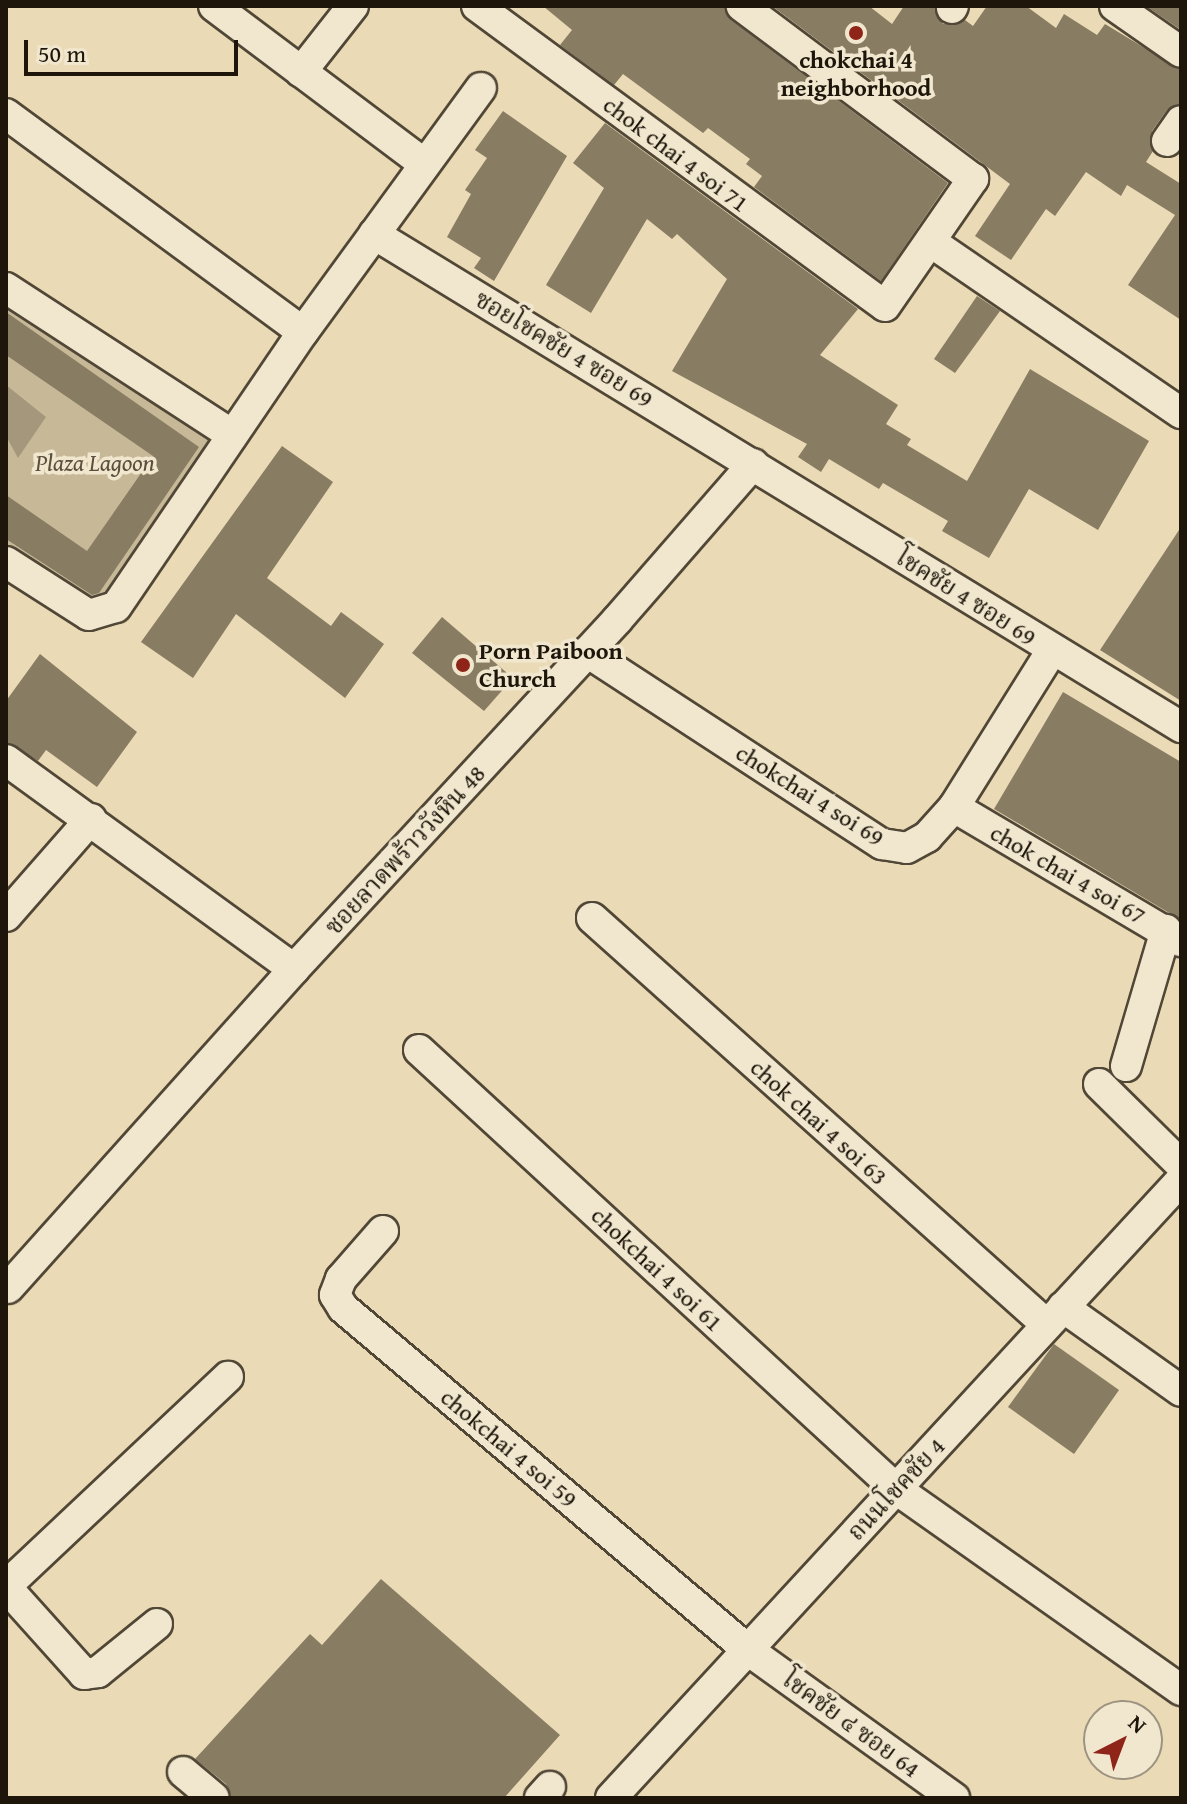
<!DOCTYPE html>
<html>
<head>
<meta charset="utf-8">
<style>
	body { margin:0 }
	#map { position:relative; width:1187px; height:1804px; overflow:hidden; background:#eadab5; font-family:"Gentium Book Plus","Noto Serif Thai",serif }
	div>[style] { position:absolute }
	.green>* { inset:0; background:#c7b998 }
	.water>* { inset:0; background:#a5977b }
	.building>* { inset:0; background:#887c63 }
	.roads { filter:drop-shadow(2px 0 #514736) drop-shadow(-2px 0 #514736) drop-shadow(0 2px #514736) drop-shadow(0 -2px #514736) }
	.minor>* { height:30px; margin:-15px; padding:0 15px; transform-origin:15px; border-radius:15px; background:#f1e7cf }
	.dots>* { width:22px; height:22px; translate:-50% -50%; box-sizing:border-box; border:4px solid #f1e7cf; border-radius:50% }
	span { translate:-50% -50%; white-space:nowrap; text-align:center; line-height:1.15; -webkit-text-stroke:7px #f1e7cf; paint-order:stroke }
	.poi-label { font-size:24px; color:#1e160b; font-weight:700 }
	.left { translate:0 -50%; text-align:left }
	.street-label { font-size:24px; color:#1e160b }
	.park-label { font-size:24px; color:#594f3c; font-style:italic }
	.frame { position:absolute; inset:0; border:8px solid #1e160b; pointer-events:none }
	.north { position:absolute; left:1083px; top:1700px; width:80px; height:80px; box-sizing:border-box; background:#f1e7cf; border:2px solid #9d9381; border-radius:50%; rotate:42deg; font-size:22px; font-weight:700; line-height:32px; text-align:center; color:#1e160b }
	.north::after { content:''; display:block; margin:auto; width:28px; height:36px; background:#8f2418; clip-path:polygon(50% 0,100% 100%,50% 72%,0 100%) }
	.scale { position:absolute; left:24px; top:40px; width:214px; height:36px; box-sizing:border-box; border:4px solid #1e160b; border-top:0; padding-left:10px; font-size:24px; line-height:28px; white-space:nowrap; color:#1e160b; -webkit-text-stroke:6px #f1e7cf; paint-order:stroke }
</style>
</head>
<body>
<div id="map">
	<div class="green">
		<div style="clip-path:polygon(6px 294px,210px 433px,209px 454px,113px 598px,89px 618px,6px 560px)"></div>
	</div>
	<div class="water">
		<div style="clip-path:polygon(6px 385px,46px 417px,18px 458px,6px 436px)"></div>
	</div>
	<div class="building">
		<div style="clip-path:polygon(543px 6px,724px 6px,731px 20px,948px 183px,881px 281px,754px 187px,762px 176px,746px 164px,750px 159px,708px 128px,703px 133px,623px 74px,614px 85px,560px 45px,572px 30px)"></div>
		<div style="clip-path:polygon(772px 6px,869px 6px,892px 24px,904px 6px,935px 6px,943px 24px,965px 20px,973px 26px,987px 6px,1026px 6px,1056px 28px,1064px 14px,1097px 35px,1105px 24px,1181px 70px,1181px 103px,1167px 110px,1152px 131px,1153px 151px,1146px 162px,1181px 184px,1181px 320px,1128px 285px,1175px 215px,1127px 185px,1121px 196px,1086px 172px,1055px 216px,1046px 209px,1011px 260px,975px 236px,1010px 184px)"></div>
		<div style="clip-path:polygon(1146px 6px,1181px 6px,1181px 30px)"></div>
		<div style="clip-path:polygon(503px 111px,567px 156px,494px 281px,474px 268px,481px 258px,447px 237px,471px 194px,465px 190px,487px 158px,475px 150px)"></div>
		<div style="clip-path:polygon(605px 123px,858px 309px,820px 355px,898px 405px,886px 424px,911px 439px,907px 445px,967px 481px,1030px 369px,1149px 441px,1098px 530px,1029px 489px,989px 558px,942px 531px,948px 521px,883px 483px,879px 489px,829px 459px,821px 472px,798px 457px,807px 444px,672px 371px,727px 279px,677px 234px,672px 239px,647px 219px,591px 313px,546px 285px,604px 188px,573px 163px)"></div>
		<div style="clip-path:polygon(977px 296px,1000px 311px,955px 373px,934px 359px)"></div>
		<div style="clip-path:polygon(6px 312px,199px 447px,99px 593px,92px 595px,6px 539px,6px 495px,87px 551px,153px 456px,6px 355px)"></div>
		<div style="clip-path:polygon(282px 446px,333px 482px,267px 578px,331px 626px,341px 612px,384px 644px,345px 698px,236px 614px,193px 678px,141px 642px)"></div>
		<div style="clip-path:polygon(1181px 527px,1181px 701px,1100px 650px)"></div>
		<div style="clip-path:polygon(442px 617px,513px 678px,484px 711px,412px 653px)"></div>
		<div style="clip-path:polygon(40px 654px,137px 732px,97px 787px,46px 750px,38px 761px,6px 742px,6px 701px)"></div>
		<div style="clip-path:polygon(1063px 692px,1181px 762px,1181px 920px,994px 809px)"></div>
		<div style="clip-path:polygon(1054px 1344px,1119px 1390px,1074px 1454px,1008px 1407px)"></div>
		<div style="clip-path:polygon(381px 1579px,560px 1735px,504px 1798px,232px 1798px,226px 1784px,195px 1759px,310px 1634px,322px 1645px)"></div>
	</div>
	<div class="roads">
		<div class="minor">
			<div style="left:214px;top:6px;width:261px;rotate:36.9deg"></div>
			<div style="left:477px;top:6px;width:506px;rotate:36.33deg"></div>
			<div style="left:885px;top:306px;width:155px;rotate:-55.3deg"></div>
			<div style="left:973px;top:179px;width:289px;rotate:-143.2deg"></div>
			<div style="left:1115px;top:6px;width:80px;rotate:34.9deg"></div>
			<div style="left:952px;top:8px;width:2px;rotate:-63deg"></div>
			<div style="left:301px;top:72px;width:84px;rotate:-51.8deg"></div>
			<div style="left:6px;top:114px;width:368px;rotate:36.3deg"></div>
			<div style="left:1167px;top:141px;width:24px;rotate:-55deg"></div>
			<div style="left:374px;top:234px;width:946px;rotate:31.42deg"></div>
			<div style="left:931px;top:242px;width:303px;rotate:34.4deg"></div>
			<div style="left:6px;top:288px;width:270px;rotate:33deg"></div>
			<div style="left:6px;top:562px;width:98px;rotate:32.6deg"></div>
			<div style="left:89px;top:615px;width:28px;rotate:-17deg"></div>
			<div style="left:116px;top:607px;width:333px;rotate:-55.8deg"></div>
			<div style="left:303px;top:332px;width:302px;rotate:-53.9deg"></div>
			<div style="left:587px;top:652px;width:352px;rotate:33.1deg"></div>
			<div style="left:882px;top:844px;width:25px;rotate:9deg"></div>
			<div style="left:907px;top:848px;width:23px;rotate:-29deg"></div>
			<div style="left:927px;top:837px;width:40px;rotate:-48deg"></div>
			<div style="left:954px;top:807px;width:185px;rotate:-58deg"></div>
			<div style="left:6px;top:760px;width:356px;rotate:36deg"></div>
			<div style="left:294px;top:969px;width:476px;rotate:-47.2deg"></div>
			<div style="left:617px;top:620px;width:207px;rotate:-48.9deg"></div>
			<div style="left:954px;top:807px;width:264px;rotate:30.6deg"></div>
			<div style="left:6px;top:916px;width:129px;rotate:-48.8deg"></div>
			<div style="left:592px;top:918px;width:610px;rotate:41.81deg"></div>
			<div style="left:419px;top:1050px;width:648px;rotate:42.62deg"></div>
			<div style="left:896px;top:1489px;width:349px;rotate:35.2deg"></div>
			<div style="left:1126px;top:1066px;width:142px;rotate:-73.6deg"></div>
			<div style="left:1099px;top:1084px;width:115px;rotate:44.6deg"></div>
			<div style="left:383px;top:1231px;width:64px;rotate:131.2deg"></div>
			<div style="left:341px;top:1279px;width:17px;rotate:111deg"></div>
			<div style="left:335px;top:1295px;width:15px;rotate:58deg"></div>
			<div style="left:343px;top:1308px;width:530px;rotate:40.18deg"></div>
			<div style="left:748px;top:1650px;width:254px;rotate:35.7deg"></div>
			<div style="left:8px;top:1288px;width:428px;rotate:-48.1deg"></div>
			<div style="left:1063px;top:1307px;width:145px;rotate:35.4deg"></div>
			<div style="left:6px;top:1586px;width:305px;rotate:-43.3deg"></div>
			<div style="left:6px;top:1587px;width:117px;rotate:48.1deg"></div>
			<div style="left:84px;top:1674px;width:14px;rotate:-8deg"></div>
			<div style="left:98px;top:1672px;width:76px;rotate:-39.1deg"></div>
			<div style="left:183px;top:1772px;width:40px;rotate:40deg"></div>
			<div style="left:540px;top:1798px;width:15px;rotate:-48deg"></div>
			<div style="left:611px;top:1798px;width:841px;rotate:-47.31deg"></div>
		</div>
	</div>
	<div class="dots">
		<div style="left:856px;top:33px;background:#8f2418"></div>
		<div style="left:463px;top:665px;background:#8f2418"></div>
	</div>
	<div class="poi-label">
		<span style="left:856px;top:74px">chokchai 4<br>neighborhood</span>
		<span class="left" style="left:479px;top:665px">Porn Paiboon<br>Church</span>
	</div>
	<div class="street-label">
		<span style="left:676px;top:154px;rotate:37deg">chok chai 4 soi 71</span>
		<span style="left:564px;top:349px;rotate:31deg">ซอยโชคชัย 4 ซอย 69</span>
		<span style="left:966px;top:597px;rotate:32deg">โชคชัย 4 ซอย 69</span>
		<span style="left:810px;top:795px;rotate:32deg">chokchai 4 soi 69</span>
		<span style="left:405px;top:850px;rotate:-47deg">ซอยลาดพร้าววังหิน 48</span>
		<span style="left:1068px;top:874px;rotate:30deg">chok chai 4 soi 67</span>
		<span style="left:819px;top:1122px;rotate:42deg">chok chai 4 soi 63</span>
		<span style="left:657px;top:1269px;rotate:43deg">chokchai 4 soi 61</span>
		<span style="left:509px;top:1448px;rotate:40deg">chokchai 4 soi 59</span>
		<span style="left:896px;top:1489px;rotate:-47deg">ถนนโชคชัย 4</span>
		<span style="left:851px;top:1724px;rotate:36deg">โชคชัย ๔ ซอย 64</span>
	</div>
	<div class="park-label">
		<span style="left:95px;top:463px">Plaza Lagoon</span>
	</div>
	<div class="frame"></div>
	<div class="north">N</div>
	<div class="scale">50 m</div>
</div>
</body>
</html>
